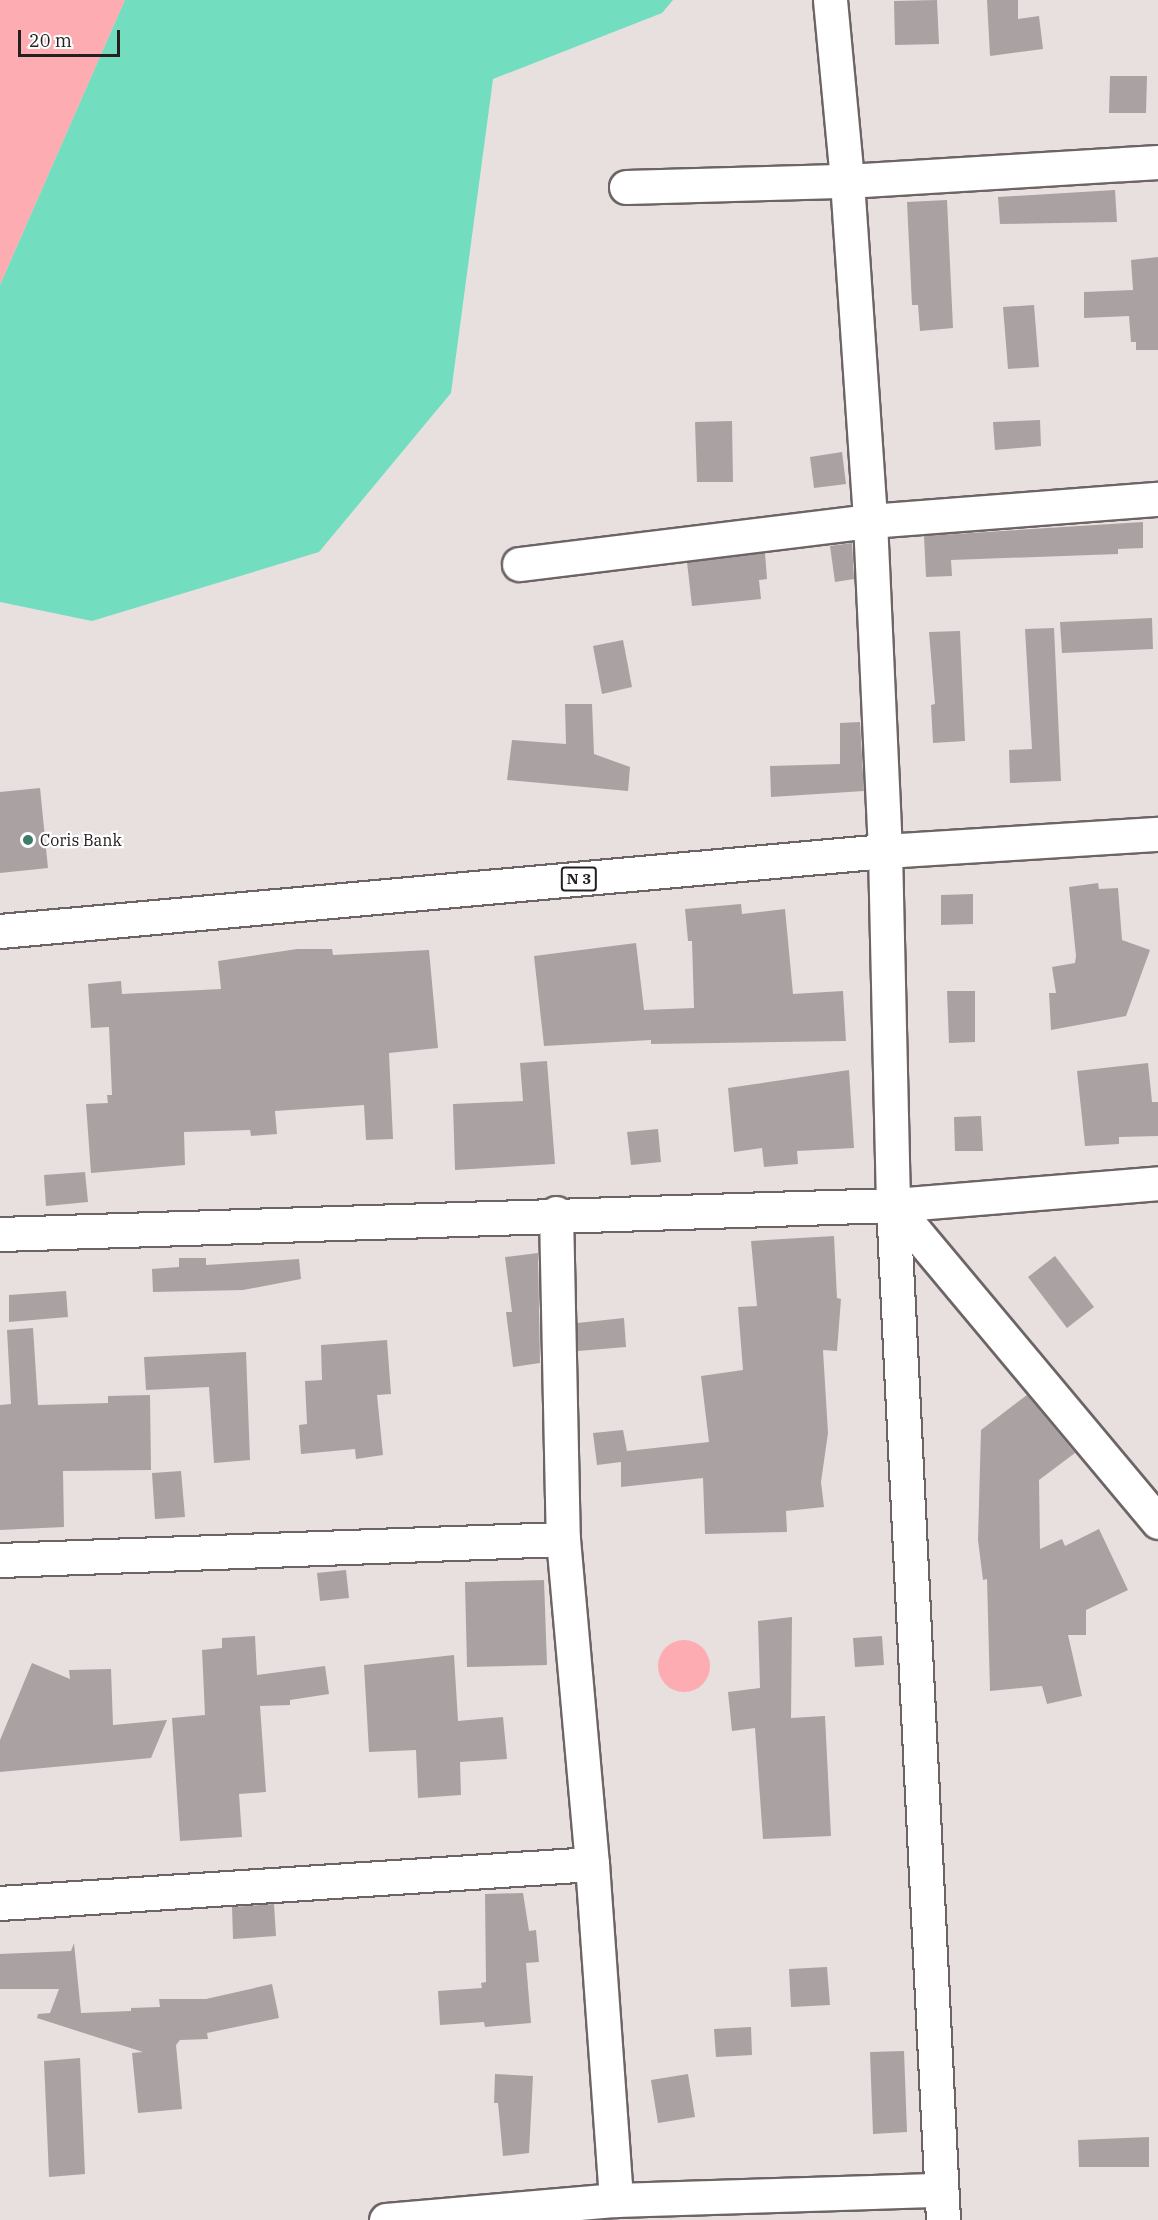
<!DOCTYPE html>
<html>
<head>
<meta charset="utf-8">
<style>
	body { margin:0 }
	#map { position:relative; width:1158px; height:2220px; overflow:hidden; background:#e8dfdf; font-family:"IBM Plex Serif",serif }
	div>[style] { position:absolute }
	.green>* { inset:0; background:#fdacb1 }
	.round { border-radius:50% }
	.water>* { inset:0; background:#73debf }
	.building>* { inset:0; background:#aaa2a2 }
	.roads { filter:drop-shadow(2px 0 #6d6565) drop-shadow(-2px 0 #6d6565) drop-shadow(0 2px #6d6565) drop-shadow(0 -2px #6d6565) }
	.street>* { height:33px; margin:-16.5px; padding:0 16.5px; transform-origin:16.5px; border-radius:16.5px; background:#fff }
	.secondary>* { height:33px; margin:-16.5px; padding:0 16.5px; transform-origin:16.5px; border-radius:16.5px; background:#fff }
	.primary>* { height:33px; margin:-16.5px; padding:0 16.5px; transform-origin:16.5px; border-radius:16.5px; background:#fff }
	.dots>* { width:16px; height:16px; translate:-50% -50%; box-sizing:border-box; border:3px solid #fff; border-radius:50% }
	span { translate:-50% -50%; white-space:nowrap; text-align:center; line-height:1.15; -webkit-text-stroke:4.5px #fff; paint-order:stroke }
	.shield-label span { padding:2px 4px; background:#fff; border:2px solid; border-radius:4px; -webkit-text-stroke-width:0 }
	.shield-label { font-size:15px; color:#242020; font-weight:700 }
	.poi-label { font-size:16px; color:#242020 }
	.left { translate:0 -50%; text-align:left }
	.scale { position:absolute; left:18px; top:30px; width:102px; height:27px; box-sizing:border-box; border:3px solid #242020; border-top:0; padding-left:8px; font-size:18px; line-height:21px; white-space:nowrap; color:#242020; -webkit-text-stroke:4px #fff; paint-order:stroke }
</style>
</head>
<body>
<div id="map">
	<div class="green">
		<div style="clip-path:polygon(0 0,125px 0,0 285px)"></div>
		<div class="round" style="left:658px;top:1640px;width:52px;height:52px"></div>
	</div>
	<div class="water">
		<div style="clip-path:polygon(125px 0,673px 0,662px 13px,493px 79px,451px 393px,319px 552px,92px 621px,0 602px,0 285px)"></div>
	</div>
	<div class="building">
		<div style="clip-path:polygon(937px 0,939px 44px,895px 45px,894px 1px)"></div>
		<div style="clip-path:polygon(987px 0,1018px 0,1018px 19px,1039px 16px,1043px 49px,990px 56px)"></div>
		<div style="clip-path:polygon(1110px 76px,1147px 76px,1146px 113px,1109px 113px)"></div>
		<div style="clip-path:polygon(1115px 190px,1117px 222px,1000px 224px,998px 197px)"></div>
		<div style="clip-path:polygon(947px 200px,953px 328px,920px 331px,918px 305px,912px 305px,907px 202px)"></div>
		<div style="clip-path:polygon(1158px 257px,1158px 350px,1136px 350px,1136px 342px,1131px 342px,1129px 316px,1084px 318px,1084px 292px,1133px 290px,1131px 260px)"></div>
		<div style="clip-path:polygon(1034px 305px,1039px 367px,1008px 369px,1003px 307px)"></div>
		<div style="clip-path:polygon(1040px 420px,1041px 446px,995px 450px,993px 422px)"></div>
		<div style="clip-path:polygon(732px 421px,733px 482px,697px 482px,695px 422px)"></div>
		<div style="clip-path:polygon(842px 452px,846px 484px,814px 488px,810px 457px)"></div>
		<div style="clip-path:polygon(1143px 522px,1143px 548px,1118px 549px,1118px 554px,951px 560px,952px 576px,926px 577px,924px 536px)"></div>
		<div style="clip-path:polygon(852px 543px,854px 579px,835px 582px,830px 546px)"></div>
		<div style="clip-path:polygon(765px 553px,767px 579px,759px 580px,761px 599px,692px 606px,687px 562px)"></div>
		<div style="clip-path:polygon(1152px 618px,1153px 649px,1062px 653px,1060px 622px)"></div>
		<div style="clip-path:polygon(1054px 628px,1061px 781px,1010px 783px,1009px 750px,1032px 749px,1025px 629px)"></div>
		<div style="clip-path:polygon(960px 631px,965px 741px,933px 743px,931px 705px,935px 704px,929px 632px)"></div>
		<div style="clip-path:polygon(623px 640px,632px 687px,602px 694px,593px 646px)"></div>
		<div style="clip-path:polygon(565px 704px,592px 704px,594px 754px,630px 767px,628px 791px,507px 780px,512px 740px,566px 744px)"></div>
		<div style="clip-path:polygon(860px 722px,864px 791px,771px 797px,770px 766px,840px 764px,840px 723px)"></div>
		<div style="clip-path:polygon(40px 788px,48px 868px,0 873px,0 792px)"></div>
		<div style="clip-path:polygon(1098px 883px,1099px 889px,1118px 888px,1122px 940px,1150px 950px,1126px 1016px,1051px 1030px,1049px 993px,1056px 993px,1052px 967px,1075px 963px,1076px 956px,1069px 887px)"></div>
		<div style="clip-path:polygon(973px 894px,973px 924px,941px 925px,941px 895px)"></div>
		<div style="clip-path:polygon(741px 904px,742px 914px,785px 909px,793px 994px,843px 991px,846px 1041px,651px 1044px,651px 1040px,544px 1046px,534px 956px,636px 943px,644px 1010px,694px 1008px,692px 941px,688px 941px,685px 909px)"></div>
		<div style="clip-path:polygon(297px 949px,332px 949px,333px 955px,429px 950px,438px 1048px,389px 1053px,393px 1139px,366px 1140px,364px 1105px,275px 1111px,277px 1134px,251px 1136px,250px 1130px,184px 1132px,185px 1165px,91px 1173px,86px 1104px,108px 1103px,107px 1095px,112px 1095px,109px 1027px,91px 1028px,88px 984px,121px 981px,122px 994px,221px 989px,218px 961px)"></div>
		<div style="clip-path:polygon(947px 991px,975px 991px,975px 1042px,949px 1043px)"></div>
		<div style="clip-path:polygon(547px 1061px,555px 1164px,455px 1170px,453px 1104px,523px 1101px,520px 1063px)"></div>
		<div style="clip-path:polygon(1148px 1063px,1152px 1102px,1158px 1102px,1158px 1136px,1119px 1137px,1119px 1144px,1085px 1146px,1077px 1071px)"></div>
		<div style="clip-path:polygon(849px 1070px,854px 1148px,797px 1151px,798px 1164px,764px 1167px,762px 1148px,734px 1152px,728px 1088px)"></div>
		<div style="clip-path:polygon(981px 1116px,983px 1151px,955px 1151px,954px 1117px)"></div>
		<div style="clip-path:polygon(658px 1129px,661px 1162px,631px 1165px,627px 1132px)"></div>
		<div style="clip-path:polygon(85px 1172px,88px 1202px,46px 1206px,44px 1175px)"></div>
		<div style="clip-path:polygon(834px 1236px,837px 1298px,841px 1299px,837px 1351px,823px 1350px,828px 1433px,821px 1482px,824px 1507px,786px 1511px,787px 1532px,705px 1534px,703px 1478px,621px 1487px,621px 1462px,597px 1465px,593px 1433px,623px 1430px,627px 1451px,709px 1442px,701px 1376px,743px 1370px,738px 1307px,757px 1306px,751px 1241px)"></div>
		<div style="clip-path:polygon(538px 1253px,540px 1363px,513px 1367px,506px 1312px,512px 1312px,505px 1257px)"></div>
		<div style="clip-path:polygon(1055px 1256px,1094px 1307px,1067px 1328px,1028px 1277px)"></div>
		<div style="clip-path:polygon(179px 1258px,206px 1258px,206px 1265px,299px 1259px,301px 1279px,243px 1290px,153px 1292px,152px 1269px,179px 1267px)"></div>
		<div style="clip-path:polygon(66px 1291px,68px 1317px,9px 1322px,9px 1295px)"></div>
		<div style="clip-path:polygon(624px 1318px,626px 1347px,578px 1351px,577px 1323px)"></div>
		<div style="clip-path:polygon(33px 1328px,38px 1405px,108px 1403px,108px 1396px,150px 1395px,151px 1470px,63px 1471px,64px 1527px,0 1530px,0 1405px,11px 1404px,7px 1330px)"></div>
		<div style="clip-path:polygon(387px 1340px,391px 1394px,377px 1395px,383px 1455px,356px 1459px,355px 1449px,301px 1454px,299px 1425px,307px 1424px,305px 1381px,322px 1380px,321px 1345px)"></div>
		<div style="clip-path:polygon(246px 1352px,250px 1460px,214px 1463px,209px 1387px,146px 1390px,144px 1357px)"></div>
		<div style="clip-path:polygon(1027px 1395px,1075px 1453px,1039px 1480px,1040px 1549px,1062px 1539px,1065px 1546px,1099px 1529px,1128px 1590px,1086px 1610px,1086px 1635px,1068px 1635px,1082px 1696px,1047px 1704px,1042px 1686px,990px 1691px,987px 1579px,983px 1580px,978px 1540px,981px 1430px)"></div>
		<div style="clip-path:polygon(181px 1471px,185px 1517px,155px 1519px,152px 1473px)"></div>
		<div style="clip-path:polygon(346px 1570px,349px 1598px,320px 1601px,317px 1573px)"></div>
		<div style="clip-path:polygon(544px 1580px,547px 1665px,467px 1667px,465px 1582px)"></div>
		<div style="clip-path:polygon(792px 1617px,791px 1718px,825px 1716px,831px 1836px,763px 1839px,755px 1728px,732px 1731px,728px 1692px,760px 1688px,758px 1621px)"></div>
		<div style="clip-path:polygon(255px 1636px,257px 1675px,325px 1666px,329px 1694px,290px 1700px,290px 1705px,260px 1706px,266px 1792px,239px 1794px,242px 1837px,180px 1841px,172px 1718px,205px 1715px,202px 1650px,222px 1648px,222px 1638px)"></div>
		<div style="clip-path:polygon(882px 1636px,884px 1665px,855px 1667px,853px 1638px)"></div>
		<div style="clip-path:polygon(454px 1655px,458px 1721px,503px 1717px,507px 1759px,460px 1762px,461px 1795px,418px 1798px,416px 1750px,369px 1752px,364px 1665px)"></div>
		<div style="clip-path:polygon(32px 1663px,70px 1679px,69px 1670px,111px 1669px,113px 1725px,167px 1720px,151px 1758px,0 1772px,0 1740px)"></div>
		<div style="clip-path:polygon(523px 1893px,529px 1931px,536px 1930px,539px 1962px,526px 1963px,531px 2023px,485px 2027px,484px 2022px,440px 2025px,438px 1991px,482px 1988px,481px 1983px,486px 1982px,485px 1894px)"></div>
		<div style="clip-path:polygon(274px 1904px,276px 1936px,233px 1939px,232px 1907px)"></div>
		<div style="clip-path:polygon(74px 1943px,81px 2013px,131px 2011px,131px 2008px,160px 2007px,159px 1999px,206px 1999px,272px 1984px,279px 2018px,207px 2033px,208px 2039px,180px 2040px,176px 2045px,182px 2109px,138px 2113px,132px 2053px,143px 2052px,37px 2018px,38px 2014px,50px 2013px,59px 1989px,0 1989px,0 1954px,71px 1951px)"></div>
		<div style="clip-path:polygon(827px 1967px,830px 2005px,791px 2007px,789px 1969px)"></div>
		<div style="clip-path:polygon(751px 2027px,752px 2055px,716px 2057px,714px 2029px)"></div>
		<div style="clip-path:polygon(904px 2051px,907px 2132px,873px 2134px,870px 2052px)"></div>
		<div style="clip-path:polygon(80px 2058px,85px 2174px,49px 2177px,44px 2061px)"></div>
		<div style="clip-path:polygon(495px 2074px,533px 2076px,529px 2153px,503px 2156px,498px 2103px,494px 2103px)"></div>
		<div style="clip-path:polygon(688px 2074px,695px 2117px,658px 2123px,651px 2080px)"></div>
		<div style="clip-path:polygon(1149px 2137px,1149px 2167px,1079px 2167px,1078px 2140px)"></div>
	</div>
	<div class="roads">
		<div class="street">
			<div style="left:830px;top:0;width:182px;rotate:84.6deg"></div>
			<div style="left:847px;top:181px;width:341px;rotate:86.1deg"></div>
			<div style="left:870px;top:521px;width:330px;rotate:87.4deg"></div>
			<div style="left:626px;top:187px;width:221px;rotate:-1.6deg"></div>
			<div style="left:847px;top:181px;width:312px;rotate:-3.5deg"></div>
			<div style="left:519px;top:564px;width:354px;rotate:-7deg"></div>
			<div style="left:870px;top:521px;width:289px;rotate:-4.4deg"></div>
			<div style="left:893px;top:1205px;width:413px;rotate:50.1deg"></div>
			<div style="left:556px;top:1213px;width:326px;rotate:88.8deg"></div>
			<div style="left:563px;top:1539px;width:326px;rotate:84.9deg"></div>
			<div style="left:592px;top:1864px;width:337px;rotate:85.9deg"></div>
			<div style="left:0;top:1234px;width:893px;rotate:-1.86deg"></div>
			<div style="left:893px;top:1205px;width:266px;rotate:-4.7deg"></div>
			<div style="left:0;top:1560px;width:563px;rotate:-2.14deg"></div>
			<div style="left:0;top:1903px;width:593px;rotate:-3.77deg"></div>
			<div style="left:386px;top:2220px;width:231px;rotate:-5deg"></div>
			<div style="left:616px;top:2200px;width:325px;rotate:-1.8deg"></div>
		</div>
		<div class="secondary">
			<div style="left:885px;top:851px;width:354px;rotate:88.7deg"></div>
			<div style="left:893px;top:1205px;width:1016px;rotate:87.18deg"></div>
		</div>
		<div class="primary">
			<div style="left:0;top:931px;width:889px;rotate:-5.17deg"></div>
			<div style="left:885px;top:851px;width:274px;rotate:-3.6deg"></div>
		</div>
	</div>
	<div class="dots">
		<div style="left:28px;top:840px;background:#3d7c6a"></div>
	</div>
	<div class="shield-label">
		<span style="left:579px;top:879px">N 3</span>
	</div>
	<div class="poi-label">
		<span class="left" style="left:40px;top:840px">Coris Bank</span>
	</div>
	<div class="scale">20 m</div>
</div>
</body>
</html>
